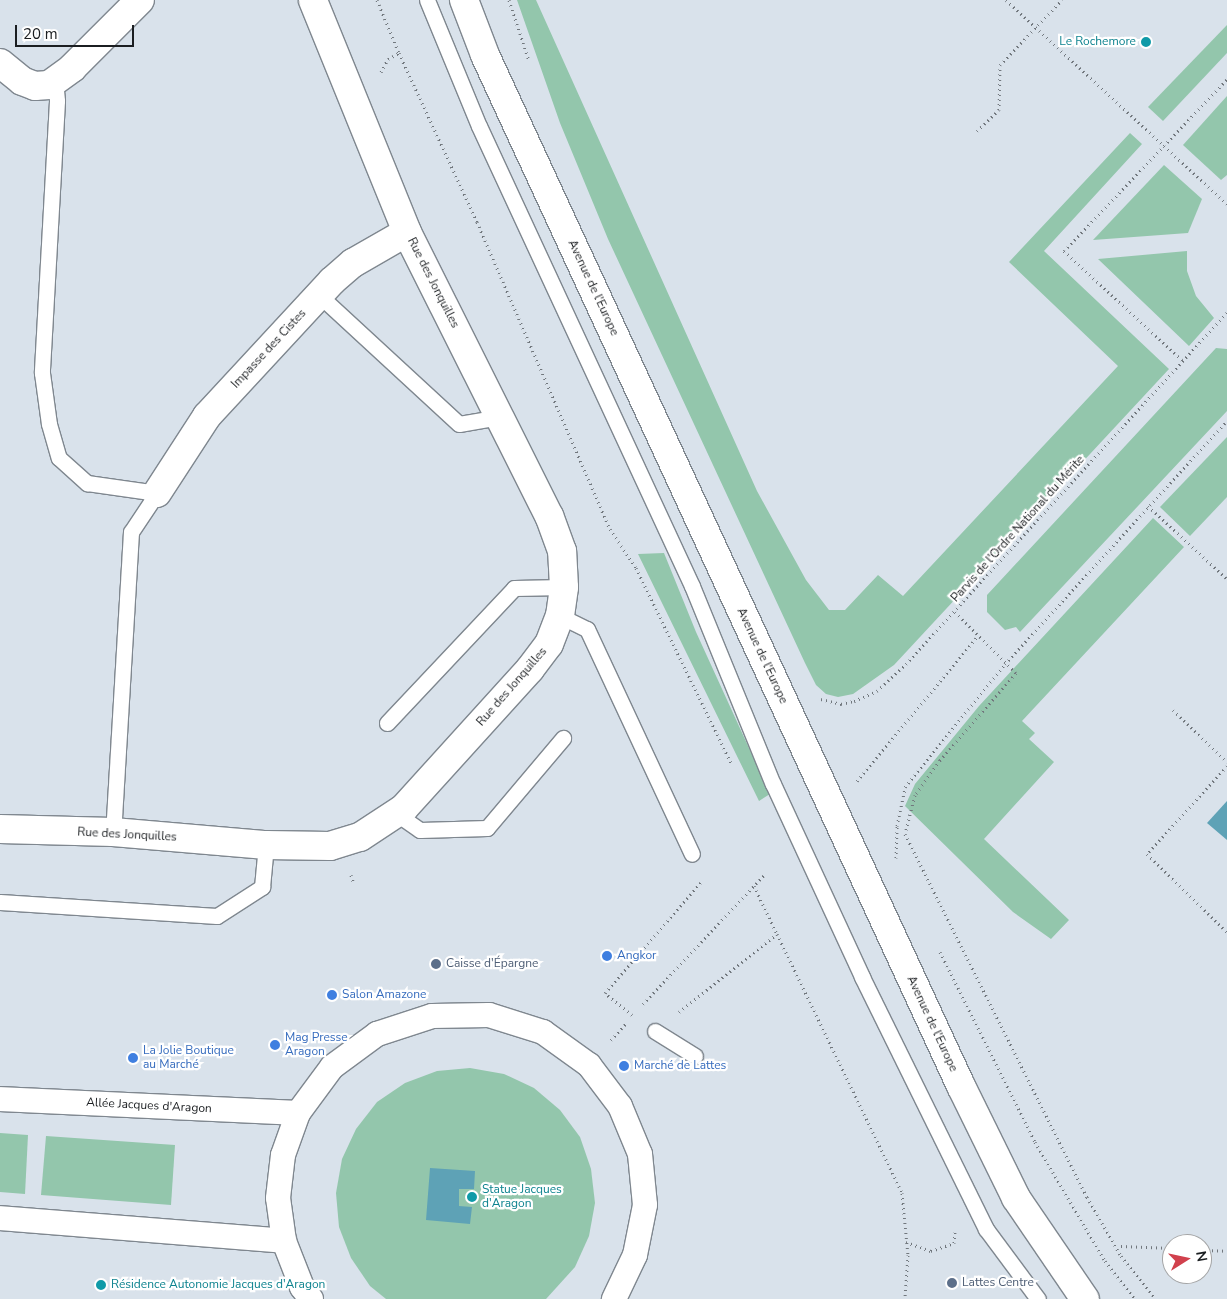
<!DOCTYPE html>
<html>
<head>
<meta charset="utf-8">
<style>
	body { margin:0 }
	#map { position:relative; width:1227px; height:1299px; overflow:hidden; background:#d9e2eb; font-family:"Nunito Sans",sans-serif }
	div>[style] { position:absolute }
	.green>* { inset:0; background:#93c6ac }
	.water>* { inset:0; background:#5ea2b6 }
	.path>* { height:3px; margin-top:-1.5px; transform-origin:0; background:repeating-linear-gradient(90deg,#71777d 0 1px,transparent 0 5px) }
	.roads { filter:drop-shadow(1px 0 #7f878f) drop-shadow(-1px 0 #7f878f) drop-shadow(0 1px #7f878f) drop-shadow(0 -1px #7f878f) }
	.service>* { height:15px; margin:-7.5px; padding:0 7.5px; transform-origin:7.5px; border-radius:7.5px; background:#fff }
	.pedestrian>* { height:24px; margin:-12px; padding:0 12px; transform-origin:12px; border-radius:12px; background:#fff }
	.minor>* { height:28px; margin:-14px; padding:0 14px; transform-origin:14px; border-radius:14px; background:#fff }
	.secondary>* { height:28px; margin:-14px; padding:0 14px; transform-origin:14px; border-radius:14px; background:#fff }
	.dots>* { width:14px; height:14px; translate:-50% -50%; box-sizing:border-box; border:2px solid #fff; border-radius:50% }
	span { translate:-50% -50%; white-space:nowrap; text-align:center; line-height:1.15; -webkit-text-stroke:4.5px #fff; paint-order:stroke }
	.culture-label { font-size:12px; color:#0d838f }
	.right { translate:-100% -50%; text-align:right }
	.left { translate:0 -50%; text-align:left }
	.street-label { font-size:12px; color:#1b1e21 }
	.shop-label { font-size:12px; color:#366cbe }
	.service-label { font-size:12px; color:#4e5e75 }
	.north { position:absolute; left:1162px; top:1234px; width:50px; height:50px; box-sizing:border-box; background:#fff; border:1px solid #a4a5a6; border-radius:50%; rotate:80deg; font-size:14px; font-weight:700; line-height:20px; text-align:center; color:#1b1e21 }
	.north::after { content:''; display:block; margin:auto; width:18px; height:22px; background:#d1414d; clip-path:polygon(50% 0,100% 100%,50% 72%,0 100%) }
	.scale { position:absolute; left:15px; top:25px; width:119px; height:22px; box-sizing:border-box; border:2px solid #1b1e21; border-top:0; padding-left:6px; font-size:15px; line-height:18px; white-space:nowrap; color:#1b1e21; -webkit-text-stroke:4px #fff; paint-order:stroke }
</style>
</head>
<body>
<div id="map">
	<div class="green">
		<div style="clip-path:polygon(517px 0,536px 0,757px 491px,806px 580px,829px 610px,845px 610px,878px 575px,903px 596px,1118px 366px,1009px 262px,1130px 133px,1142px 144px,1044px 251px,1169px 369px,894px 665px,853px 694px,838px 697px,826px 694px,816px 685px,805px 663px,608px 239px,560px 123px)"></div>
		<div style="clip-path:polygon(1227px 25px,1227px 53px,1163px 121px,1148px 107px)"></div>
		<div style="clip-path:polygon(1227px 96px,1227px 175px,1221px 180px,1183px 145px)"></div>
		<div style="clip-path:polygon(1164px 165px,1202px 199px,1188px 233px,1093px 240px)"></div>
		<div style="clip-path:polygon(1187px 251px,1187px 271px,1196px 296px,1214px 318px,1189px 346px,1098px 259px)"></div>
		<div style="clip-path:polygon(1216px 348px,1227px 349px,1227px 411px,1020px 632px,1016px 627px,1005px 630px,987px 612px,987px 595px)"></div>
		<div style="clip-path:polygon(1227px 437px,1227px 497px,1190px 536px,1160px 507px)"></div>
		<div style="clip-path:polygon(1153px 518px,1184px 547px,1022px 721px,1035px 733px,1029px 739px,1054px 762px,984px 839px,1069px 920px,1051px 939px,1013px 912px,905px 806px,915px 784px,979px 706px)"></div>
		<div style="clip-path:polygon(664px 553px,696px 632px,770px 794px,759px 801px,638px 554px)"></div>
		<div style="clip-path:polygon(470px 1068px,504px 1074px,534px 1088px,560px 1110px,580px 1137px,591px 1169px,595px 1203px,589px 1236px,575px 1267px,546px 1299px,386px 1299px,370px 1286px,351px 1258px,339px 1227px,336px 1193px,342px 1159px,356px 1129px,377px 1102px,405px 1083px,437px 1071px)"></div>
		<div style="clip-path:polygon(0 1133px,28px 1135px,25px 1194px,0 1192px)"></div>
		<div style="clip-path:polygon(46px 1136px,175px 1145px,171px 1205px,41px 1195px)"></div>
	</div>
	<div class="water">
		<div style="clip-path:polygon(1227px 801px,1227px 840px,1207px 823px)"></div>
		<div style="clip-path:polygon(430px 1168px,475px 1171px,474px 1189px,459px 1189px,459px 1206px,472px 1207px,470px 1224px,426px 1220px)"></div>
	</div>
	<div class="path">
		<div style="left:377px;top:0;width:57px;rotate:67.5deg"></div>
		<div style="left:509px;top:0;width:64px;rotate:71.8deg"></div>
		<div style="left:1006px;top:0;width:301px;rotate:42.7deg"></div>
		<div style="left:381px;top:72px;width:15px;rotate:-62deg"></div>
		<div style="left:388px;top:59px;width:13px;rotate:-29deg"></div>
		<div style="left:399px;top:53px;width:186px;rotate:65.2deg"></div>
		<div style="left:477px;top:222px;width:335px;rotate:66.6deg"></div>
		<div style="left:610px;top:529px;width:47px;rotate:56.3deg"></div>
		<div style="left:636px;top:568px;width:219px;rotate:64deg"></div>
		<div style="left:977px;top:131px;width:30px;rotate:-44deg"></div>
		<div style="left:999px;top:110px;width:45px;rotate:-88.7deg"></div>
		<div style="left:1000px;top:65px;width:90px;rotate:-46.4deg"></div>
		<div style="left:1182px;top:360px;width:161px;rotate:-137.3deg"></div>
		<div style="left:1064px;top:251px;width:237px;rotate:-46.5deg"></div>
		<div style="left:1148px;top:506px;width:108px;rotate:42.7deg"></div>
		<div style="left:955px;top:612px;width:86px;rotate:45deg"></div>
		<div style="left:1016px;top:673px;width:116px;rotate:131.1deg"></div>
		<div style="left:940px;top:760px;width:43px;rotate:125.5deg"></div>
		<div style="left:915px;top:795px;width:40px;rotate:104.4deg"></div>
		<div style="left:905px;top:834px;width:406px;rotate:63.4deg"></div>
		<div style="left:1087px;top:1197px;width:68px;rotate:60deg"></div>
		<div style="left:1121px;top:1256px;width:55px;rotate:50.9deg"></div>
		<div style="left:821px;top:699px;width:21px;rotate:14deg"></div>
		<div style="left:841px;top:704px;width:13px;rotate:-13deg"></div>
		<div style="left:854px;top:701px;width:25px;rotate:-23deg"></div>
		<div style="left:877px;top:691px;width:40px;rotate:-43deg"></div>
		<div style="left:906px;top:664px;width:476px;rotate:-47.6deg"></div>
		<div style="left:1173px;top:710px;width:75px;rotate:43.9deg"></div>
		<div style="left:1227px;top:766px;width:119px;rotate:132.3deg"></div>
		<div style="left:1147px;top:854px;width:112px;rotate:44.3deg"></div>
		<div style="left:857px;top:781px;width:187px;rotate:-50.2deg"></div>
		<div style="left:896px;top:858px;width:32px;rotate:-88deg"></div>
		<div style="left:897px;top:826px;width:40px;rotate:-78deg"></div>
		<div style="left:905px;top:787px;width:159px;rotate:-50.9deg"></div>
		<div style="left:1005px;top:664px;width:329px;rotate:-47.6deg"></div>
		<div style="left:351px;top:875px;width:9px;rotate:72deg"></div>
		<div style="left:754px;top:886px;width:53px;rotate:64.4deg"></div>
		<div style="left:940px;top:952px;width:212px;rotate:63.4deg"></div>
		<div style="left:1035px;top:1142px;width:138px;rotate:59.5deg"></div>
		<div style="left:1105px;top:1261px;width:48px;rotate:51.7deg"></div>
		<div style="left:643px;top:1004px;width:177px;rotate:-46.8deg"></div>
		<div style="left:679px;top:1012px;width:125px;rotate:-38.5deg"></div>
		<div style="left:777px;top:934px;width:288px;rotate:64.2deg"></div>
		<div style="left:902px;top:1193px;width:62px;rotate:84.5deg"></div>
		<div style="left:908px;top:1255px;width:42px;rotate:94.1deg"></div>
		<div style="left:632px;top:1015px;width:35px;rotate:-141deg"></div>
		<div style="left:605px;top:993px;width:147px;rotate:-49.1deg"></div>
		<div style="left:611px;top:1040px;width:24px;rotate:-48deg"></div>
		<div style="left:906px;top:1242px;width:27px;rotate:20deg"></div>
		<div style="left:931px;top:1251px;width:24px;rotate:-19deg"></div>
		<div style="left:954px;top:1243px;width:11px;rotate:-85deg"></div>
		<div style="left:1121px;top:1246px;width:51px;rotate:2.2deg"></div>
		<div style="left:1202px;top:1250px;width:25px;rotate:2deg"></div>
	</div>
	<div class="roads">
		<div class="service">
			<div style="left:427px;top:0;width:136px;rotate:67.6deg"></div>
			<div style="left:479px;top:126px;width:507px;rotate:65.15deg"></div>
			<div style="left:692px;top:586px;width:214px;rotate:67.8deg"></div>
			<div style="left:773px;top:784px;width:213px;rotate:65.2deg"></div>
			<div style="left:862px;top:977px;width:281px;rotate:63.8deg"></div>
			<div style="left:986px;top:1229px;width:87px;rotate:53.4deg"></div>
			<div style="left:55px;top:81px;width:20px;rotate:84deg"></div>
			<div style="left:57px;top:101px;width:272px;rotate:93.2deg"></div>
			<div style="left:42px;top:373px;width:51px;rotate:82.2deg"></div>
			<div style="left:49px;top:424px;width:35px;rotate:74deg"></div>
			<div style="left:59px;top:458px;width:38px;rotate:42deg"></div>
			<div style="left:87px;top:483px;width:71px;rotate:8.1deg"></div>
			<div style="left:157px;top:493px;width:47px;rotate:123.7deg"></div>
			<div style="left:131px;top:532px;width:301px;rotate:93.4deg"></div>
			<div style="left:319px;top:295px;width:190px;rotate:42.7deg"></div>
			<div style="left:459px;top:424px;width:42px;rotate:-9.7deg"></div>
			<div style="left:560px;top:616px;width:30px;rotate:26deg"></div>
			<div style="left:587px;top:629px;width:248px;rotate:65deg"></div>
			<div style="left:387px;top:723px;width:185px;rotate:-46.7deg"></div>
			<div style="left:514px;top:588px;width:50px;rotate:-1.1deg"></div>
			<div style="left:397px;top:814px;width:28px;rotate:35deg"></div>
			<div style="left:420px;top:830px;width:67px;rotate:-1.7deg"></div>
			<div style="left:487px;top:828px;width:118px;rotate:-49.8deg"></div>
			<div style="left:0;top:902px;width:217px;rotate:3.7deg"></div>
			<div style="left:217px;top:916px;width:54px;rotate:-32.8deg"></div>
			<div style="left:262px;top:887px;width:42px;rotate:-84.6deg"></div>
			<div style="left:655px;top:1031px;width:47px;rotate:32deg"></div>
		</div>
		<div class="pedestrian">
			<div style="left:0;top:1099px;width:298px;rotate:2.7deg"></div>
			<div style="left:0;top:1218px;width:285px;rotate:4.6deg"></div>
			<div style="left:311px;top:1299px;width:15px;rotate:-127deg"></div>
			<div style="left:302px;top:1287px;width:49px;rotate:-111.4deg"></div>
			<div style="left:284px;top:1241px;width:43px;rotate:-97.9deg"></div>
			<div style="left:278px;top:1198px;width:43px;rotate:-83.4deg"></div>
			<div style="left:283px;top:1155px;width:45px;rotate:-70.3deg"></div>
			<div style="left:298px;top:1113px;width:57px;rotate:-53.5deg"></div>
			<div style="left:332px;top:1067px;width:56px;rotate:-36.3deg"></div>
			<div style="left:377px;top:1034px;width:58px;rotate:-18.1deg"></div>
			<div style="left:432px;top:1016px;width:57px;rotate:-1deg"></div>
			<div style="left:489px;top:1015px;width:57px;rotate:17.5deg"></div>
			<div style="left:543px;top:1032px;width:57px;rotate:35.7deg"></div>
			<div style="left:589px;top:1065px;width:51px;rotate:52.9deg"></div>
			<div style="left:620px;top:1106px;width:52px;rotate:67.4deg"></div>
			<div style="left:640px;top:1154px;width:51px;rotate:84.4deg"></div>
			<div style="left:645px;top:1205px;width:51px;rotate:101.3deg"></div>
			<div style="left:635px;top:1255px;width:49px;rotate:115.5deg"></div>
		</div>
		<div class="minor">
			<div style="left:0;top:63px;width:28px;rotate:39deg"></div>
			<div style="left:22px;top:81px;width:14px;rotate:21deg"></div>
			<div style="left:35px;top:86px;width:14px;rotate:-4deg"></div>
			<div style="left:49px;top:85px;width:29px;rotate:-36deg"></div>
			<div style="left:72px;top:68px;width:96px;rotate:-45deg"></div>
			<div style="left:157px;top:493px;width:92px;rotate:-57deg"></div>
			<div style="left:207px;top:416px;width:184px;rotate:-47.2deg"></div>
			<div style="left:332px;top:281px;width:28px;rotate:-41deg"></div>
			<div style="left:353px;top:263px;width:62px;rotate:-29.9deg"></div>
			<div style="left:0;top:829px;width:113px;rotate:1.5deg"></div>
			<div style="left:113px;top:832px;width:154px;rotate:4.9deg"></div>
			<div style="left:266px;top:845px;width:64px;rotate:0.9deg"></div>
			<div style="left:330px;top:846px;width:31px;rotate:-17deg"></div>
			<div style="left:360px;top:837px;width:53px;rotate:-33.4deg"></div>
			<div style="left:404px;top:808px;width:188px;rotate:-47.8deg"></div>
			<div style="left:530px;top:669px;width:31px;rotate:-53deg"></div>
			<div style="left:549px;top:644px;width:30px;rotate:-69deg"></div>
			<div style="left:560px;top:616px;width:29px;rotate:-82deg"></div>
			<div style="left:564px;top:587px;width:36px;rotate:-93deg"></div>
			<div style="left:562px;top:551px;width:37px;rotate:-110deg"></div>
			<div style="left:549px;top:516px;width:318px;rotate:-116.6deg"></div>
			<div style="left:407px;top:232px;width:250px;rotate:-112.1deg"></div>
		</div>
		<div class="secondary">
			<div style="left:464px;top:0;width:59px;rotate:69.1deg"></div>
			<div style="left:485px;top:55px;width:1136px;rotate:65.22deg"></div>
			<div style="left:961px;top:1086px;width:125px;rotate:63.8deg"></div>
			<div style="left:1016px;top:1198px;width:122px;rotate:55.7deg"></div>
		</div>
	</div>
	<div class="dots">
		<div style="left:1146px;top:42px;background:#0f9aa8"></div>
		<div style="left:607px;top:956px;background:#3f7fe0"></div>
		<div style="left:436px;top:964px;background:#5c6f8a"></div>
		<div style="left:332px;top:995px;background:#3f7fe0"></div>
		<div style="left:275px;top:1045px;background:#3f7fe0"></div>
		<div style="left:133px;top:1058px;background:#3f7fe0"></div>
		<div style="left:624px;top:1066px;background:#3f7fe0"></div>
		<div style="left:472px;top:1197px;background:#0f9aa8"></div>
		<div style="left:952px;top:1283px;background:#5c6f8a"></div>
		<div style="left:101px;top:1285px;background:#0f9aa8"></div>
	</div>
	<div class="culture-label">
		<span class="right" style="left:1136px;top:42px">Le Rochemore</span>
		<span class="left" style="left:482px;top:1197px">Statue Jacques<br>d'Aragon</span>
		<span class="left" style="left:111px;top:1285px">Résidence Autonomie Jacques d'Aragon</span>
	</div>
	<div class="street-label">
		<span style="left:433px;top:283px;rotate:63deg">Rue des Jonquilles</span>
		<span style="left:593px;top:288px;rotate:65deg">Avenue de l'Europe</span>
		<span style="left:269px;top:349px;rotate:-47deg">Impasse des Cistes</span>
		<span style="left:1018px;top:529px;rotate:-48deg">Parvis de l'Ordre National du Mérite</span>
		<span style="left:762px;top:656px;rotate:65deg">Avenue de l'Europe</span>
		<span style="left:512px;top:687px;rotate:-49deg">Rue des Jonquilles</span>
		<span style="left:127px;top:835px;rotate:3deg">Rue des Jonquilles</span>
		<span style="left:932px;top:1024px;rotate:65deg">Avenue de l'Europe</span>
		<span style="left:149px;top:1106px;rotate:3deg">Allée Jacques d'Aragon</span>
	</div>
	<div class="shop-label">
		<span class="left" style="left:617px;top:956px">Angkor</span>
		<span class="left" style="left:342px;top:995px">Salon Amazone</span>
		<span class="left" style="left:285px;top:1045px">Mag Presse<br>Aragon</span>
		<span class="left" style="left:143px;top:1058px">La Jolie Boutique<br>au Marché</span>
		<span class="left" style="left:634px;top:1066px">Marché de Lattes</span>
	</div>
	<div class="service-label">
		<span class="left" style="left:446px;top:964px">Caisse d'Épargne</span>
		<span class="left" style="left:962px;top:1283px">Lattes Centre</span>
	</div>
	<div class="north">N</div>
	<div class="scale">20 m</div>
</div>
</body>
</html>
